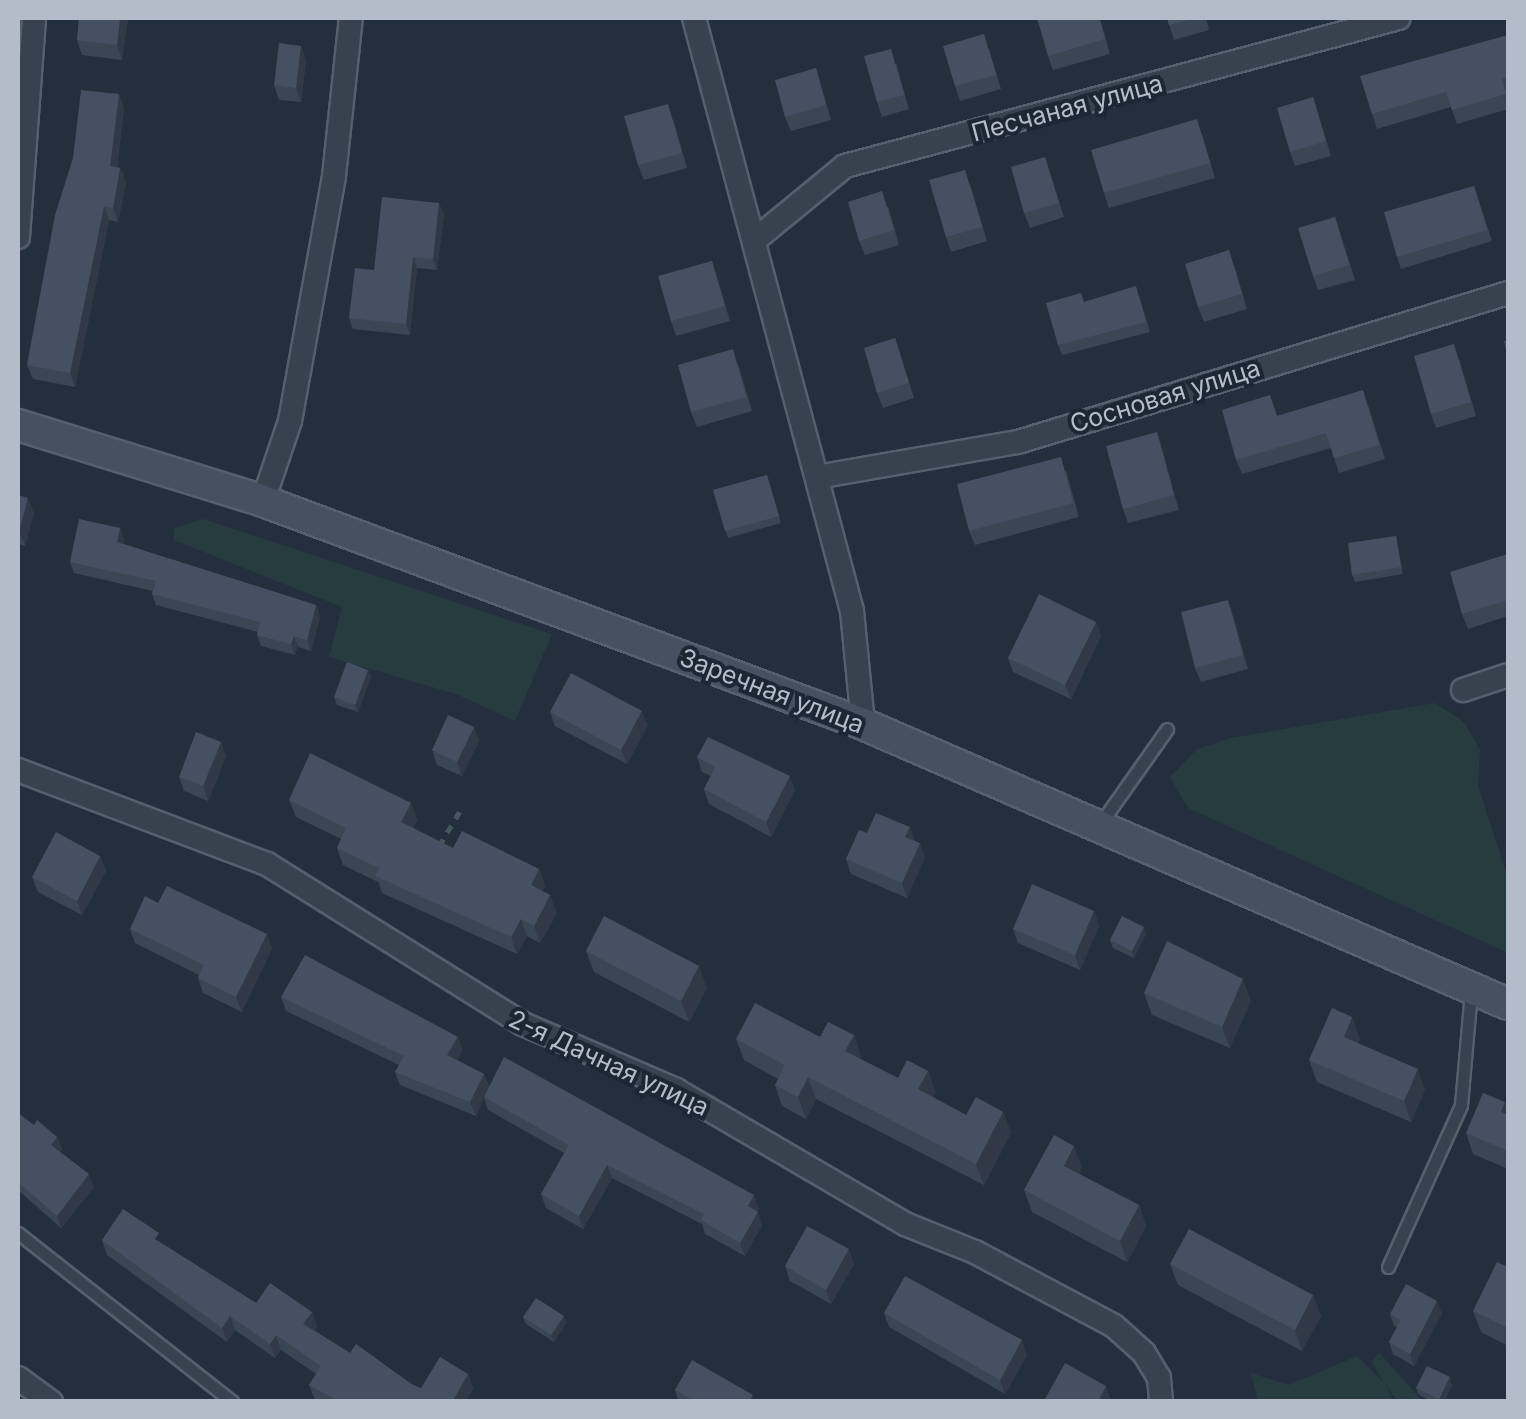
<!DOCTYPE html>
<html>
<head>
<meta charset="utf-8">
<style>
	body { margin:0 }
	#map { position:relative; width:1526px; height:1419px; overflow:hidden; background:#242f3e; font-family:Inter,sans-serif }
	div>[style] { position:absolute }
	.green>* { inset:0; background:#263c3f }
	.path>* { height:5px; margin-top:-2.5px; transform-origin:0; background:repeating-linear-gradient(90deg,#44595c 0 8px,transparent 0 16px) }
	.roads { filter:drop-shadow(2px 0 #565f6c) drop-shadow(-2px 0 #565f6c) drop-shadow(0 2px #565f6c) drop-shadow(0 -2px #565f6c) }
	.service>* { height:11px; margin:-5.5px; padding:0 5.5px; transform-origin:5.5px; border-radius:5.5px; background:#38414e }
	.minor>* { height:22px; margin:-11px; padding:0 11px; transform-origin:11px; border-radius:11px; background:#38414e }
	.secondary>* { height:30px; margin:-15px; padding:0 15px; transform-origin:15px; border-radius:15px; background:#465061 }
	.wall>* { inset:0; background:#3b4654 }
	.shaded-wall>* { inset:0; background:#303945 }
	.building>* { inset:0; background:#455162 }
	span { translate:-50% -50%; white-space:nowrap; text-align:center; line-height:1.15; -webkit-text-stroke:8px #1d2633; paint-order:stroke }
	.street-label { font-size:25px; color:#b4bcc9 }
	.frame { position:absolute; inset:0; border:20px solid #b4bcc9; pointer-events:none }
</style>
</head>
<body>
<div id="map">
	<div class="green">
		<div style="clip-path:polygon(203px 519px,552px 634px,515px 721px,456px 694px,329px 657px,342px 607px,174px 540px,174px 528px)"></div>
		<div style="clip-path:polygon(1435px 703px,1464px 722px,1480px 750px,1478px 786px,1508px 878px,1508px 953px,1188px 808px,1170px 777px,1197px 749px,1231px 738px)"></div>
		<div style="clip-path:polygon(1379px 1352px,1422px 1401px,1397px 1401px,1386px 1385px,1393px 1401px,1258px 1401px,1251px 1373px,1289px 1385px,1357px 1356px,1383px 1382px,1372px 1362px)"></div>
	</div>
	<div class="path">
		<div style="left:439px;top:846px;width:47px;rotate:-59deg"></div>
	</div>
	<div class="roads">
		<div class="service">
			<div style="left:1100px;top:824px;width:116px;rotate:-54.8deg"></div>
			<div style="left:18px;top:1233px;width:273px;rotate:38.2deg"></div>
			<div style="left:1388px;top:1267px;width:178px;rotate:-65.7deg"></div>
			<div style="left:1461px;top:1105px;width:114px;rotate:-85deg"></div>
		</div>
		<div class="minor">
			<div style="left:694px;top:18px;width:614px;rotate:75.08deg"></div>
			<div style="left:852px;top:611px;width:114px;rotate:84.4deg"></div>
			<div style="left:18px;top:237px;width:220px;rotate:-85.8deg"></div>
			<div style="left:756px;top:239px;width:115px;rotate:-39.4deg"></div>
			<div style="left:845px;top:166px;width:573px;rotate:-14.96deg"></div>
			<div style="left:817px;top:477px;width:204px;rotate:-9.9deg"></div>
			<div style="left:1018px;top:442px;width:512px;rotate:-16.91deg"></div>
			<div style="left:263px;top:501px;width:84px;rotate:-71.4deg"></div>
			<div style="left:290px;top:421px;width:249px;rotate:-79.8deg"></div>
			<div style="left:334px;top:176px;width:159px;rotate:-83.9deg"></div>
			<div style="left:1463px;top:690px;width:47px;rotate:-18.4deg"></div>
			<div style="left:18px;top:770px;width:266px;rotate:20.7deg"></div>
			<div style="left:267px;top:864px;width:302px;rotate:32deg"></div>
			<div style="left:523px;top:1024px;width:167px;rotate:23.3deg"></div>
			<div style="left:676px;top:1090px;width:265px;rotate:30.3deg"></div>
			<div style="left:905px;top:1224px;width:75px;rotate:21.8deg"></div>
			<div style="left:975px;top:1252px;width:157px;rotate:28deg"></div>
			<div style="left:1114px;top:1326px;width:40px;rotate:42deg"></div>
			<div style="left:1144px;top:1353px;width:29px;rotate:59deg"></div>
			<div style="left:1159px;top:1378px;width:24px;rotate:85deg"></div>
			<div style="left:18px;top:1378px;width:41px;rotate:36deg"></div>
		</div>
		<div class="secondary">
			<div style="left:18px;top:425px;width:257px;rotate:17.2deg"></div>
			<div style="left:263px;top:501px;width:640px;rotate:20.39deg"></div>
			<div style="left:863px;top:724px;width:703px;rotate:23.47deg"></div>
		</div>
	</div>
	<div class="wall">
		<div style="clip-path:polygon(79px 18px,128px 18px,122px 60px,82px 55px,77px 40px)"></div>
		<div style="clip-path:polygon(1100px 18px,1110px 54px,1053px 70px,1048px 56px)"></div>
		<div style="clip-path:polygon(1167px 18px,1206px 18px,1209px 30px,1174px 40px)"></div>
		<div style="clip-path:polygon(1508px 35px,1508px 93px,1507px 93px,1508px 109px,1457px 124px,1451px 107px,1377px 129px,1372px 114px)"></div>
		<div style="clip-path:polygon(989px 49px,1001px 89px,960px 101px,955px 86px)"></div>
		<div style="clip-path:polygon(306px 60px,301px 102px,279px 100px,274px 85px)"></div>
		<div style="clip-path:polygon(896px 63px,909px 109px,882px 117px,877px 102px)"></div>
		<div style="clip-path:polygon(816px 68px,831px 120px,791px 131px,785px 117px)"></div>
		<div style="clip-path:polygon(119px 94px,124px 108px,117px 167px,120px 168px,126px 182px,118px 222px,109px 220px,75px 387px,33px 379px,27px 365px)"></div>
		<div style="clip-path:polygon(1313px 97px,1331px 156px,1295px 166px,1290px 152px)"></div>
		<div style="clip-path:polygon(673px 119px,687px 168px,644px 180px,638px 165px)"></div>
		<div style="clip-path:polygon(1202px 134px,1215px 178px,1109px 208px,1104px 193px)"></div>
		<div style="clip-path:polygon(1045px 157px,1064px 217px,1030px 228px,1024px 213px)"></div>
		<div style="clip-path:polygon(970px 184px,987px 241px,951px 252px,946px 237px)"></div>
		<div style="clip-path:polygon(1474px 186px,1492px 241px,1401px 269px,1397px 257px)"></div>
		<div style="clip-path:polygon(888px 206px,899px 245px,865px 255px,859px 241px)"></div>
		<div style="clip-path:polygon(444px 214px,437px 270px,417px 268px,410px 335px,353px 329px,349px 318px,374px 270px)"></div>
		<div style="clip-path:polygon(1335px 217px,1355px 280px,1318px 290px,1313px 276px)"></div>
		<div style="clip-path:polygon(712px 261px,730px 321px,676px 336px,671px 321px)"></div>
		<div style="clip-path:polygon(1234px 265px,1247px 309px,1204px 322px,1198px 307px)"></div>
		<div style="clip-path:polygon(1139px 296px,1150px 332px,1062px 355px,1058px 345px)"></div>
		<div style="clip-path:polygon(895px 338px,914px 398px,883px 408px,877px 393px)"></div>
		<div style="clip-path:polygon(1459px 359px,1476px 416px,1436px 428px,1431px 414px)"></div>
		<div style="clip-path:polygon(738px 364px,752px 411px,697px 427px,691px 412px)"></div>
		<div style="clip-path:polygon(1368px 405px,1385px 459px,1339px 473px,1331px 448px,1242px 474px,1236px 460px,1278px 416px)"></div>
		<div style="clip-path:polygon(1157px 432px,1179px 510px,1128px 523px,1123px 509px)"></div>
		<div style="clip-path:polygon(1066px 471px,1079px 517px,975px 545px,969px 531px)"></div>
		<div style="clip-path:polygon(767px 475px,781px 523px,728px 538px,713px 490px)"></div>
		<div style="clip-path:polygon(18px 495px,34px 513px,25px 546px,18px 544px)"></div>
		<div style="clip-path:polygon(120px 528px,124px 540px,123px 544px,316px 605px,320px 617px,311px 651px,298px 647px,295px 655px,261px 646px,257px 635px,258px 632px,156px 605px,152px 594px,153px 591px,74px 573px,70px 562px)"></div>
		<div style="clip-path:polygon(1396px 536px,1403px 574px,1355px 582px,1352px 575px)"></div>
		<div style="clip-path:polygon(1508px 554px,1508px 616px,1468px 629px,1462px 614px)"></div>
		<div style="clip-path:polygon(1233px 614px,1248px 669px,1201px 682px,1195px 668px)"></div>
		<div style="clip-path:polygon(1096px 622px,1101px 636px,1071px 699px,1013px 672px,1008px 658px)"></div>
		<div style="clip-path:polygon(368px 670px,371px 677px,358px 712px,337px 705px,334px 697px)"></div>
		<div style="clip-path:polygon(550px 712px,648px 725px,627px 764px,555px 726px)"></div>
		<div style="clip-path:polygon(474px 727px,479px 741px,462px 776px,437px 765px,432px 750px)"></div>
		<div style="clip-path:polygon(221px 742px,226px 757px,208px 801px,184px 791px,179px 777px)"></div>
		<div style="clip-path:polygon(697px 757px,795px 790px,771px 837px,709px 804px,704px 789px,711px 776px,702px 772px)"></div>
		<div style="clip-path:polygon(289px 800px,411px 803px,417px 820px,413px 828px,453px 848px,539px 869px,545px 886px,542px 891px,550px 895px,557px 913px,540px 943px,527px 936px,517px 954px,382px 893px,378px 882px,343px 865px,337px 848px,341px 839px,296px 817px)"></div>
		<div style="clip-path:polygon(867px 833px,914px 841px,925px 857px,907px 898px,851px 874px,846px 859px)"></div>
		<div style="clip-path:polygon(100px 856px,106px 871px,82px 915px,38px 892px,32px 877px)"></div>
		<div style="clip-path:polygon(1094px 911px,1099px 926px,1080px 970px,1018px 943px,1013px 929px)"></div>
		<div style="clip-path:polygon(130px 929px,272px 948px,242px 1012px,203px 993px,198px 978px,199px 975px,135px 943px)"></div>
		<div style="clip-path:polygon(1146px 934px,1134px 958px,1113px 948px,1110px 940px)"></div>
		<div style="clip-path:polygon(586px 951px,707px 988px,689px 1022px,594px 972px)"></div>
		<div style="clip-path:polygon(1144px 993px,1251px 1001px,1230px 1048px,1152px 1015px)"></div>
		<div style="clip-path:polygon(281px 997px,463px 1050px,457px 1060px,484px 1074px,489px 1086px,759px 1208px,757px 1212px,762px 1225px,745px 1256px,705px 1234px,702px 1224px,612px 1178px,583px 1229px,546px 1208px,541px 1194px,564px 1153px,488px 1110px,484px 1098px,476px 1116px,400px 1085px,395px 1072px,399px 1065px,286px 1011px)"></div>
		<div style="clip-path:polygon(1352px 1017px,1360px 1039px,1358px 1043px,1425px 1090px,1411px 1122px,1317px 1082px,1309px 1060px)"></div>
		<div style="clip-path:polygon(854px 1035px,861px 1057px,860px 1059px,898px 1078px,928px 1071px,935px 1092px,933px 1097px,966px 1115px,1003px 1112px,1011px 1133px,984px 1185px,816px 1099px,806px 1119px,782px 1106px,775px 1085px,778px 1079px,744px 1060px,736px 1039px)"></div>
		<div style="clip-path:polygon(1508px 1112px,1508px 1169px,1473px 1154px,1466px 1133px)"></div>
		<div style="clip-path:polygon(18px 1113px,34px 1125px,57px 1137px,62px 1149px,60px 1152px,94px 1187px,61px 1228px,18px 1190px)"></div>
		<div style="clip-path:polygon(1082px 1167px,1079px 1174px,1139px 1205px,1146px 1226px,1127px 1262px,1032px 1212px,1024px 1190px)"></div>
		<div style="clip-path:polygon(102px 1240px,163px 1244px,256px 1303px,312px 1312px,317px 1326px,314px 1330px,350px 1353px,413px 1385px,421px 1388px,468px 1374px,473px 1389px,465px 1402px,318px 1402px,315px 1400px,309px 1385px,316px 1374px,281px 1350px,275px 1358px,235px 1330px,227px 1342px,107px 1255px)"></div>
		<div style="clip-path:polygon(854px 1264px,831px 1304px,790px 1281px,785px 1266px)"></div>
		<div style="clip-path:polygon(1170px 1264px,1313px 1295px,1321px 1316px,1302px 1351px,1178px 1285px)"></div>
		<div style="clip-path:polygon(1508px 1267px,1508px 1346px,1481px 1332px,1473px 1311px)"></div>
		<div style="clip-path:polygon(884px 1313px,1027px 1355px,1005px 1394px,889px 1327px)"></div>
		<div style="clip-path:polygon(1442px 1313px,1414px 1366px,1393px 1354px,1389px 1342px,1397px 1327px,1394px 1326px,1390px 1314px)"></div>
		<div style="clip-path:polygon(523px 1317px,566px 1323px,554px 1342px,526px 1324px)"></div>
		<div style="clip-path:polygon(1452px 1385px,1444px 1402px,1433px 1402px,1419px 1395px,1416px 1388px)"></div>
		<div style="clip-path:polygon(675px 1390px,755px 1402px,679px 1402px)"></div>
	</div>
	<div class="shaded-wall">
		<div style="clip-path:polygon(120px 18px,128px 18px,122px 60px,117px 45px)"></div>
		<div style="clip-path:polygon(301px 46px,306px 60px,301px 102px,296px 88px)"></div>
		<div style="clip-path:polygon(119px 94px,124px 108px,115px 180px,110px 166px)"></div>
		<div style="clip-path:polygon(120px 168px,126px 182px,118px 222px,113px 208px)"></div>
		<div style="clip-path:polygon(439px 203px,444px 214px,437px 270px,433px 259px)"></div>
		<div style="clip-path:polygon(104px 206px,109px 220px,75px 387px,70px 373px)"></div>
		<div style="clip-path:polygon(413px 257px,417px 268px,410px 335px,406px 324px)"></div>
		<div style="clip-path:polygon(1157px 432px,1162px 447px,1179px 510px,1174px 495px)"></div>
		<div style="clip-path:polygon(28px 498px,34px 513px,25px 546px,19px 531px)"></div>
		<div style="clip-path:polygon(120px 528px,124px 540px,121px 553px,117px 542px)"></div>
		<div style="clip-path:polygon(1228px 600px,1233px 614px,1248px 669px,1243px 655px)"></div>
		<div style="clip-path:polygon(316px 605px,320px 617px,311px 651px,307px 640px)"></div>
		<div style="clip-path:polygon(1096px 622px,1101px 636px,1071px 699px,1065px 685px)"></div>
		<div style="clip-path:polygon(294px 636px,298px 647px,295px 655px,291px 644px)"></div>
		<div style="clip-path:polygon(368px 670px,371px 677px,358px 712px,355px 705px)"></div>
		<div style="clip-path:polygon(642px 711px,648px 725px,627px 764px,621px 750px)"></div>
		<div style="clip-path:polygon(474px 727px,479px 741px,462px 776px,457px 762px)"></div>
		<div style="clip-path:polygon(221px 742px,226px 757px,208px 801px,203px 786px)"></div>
		<div style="clip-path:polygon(790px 776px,795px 790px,771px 837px,766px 822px)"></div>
		<div style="clip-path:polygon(411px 803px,417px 820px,407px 839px,401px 822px)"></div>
		<div style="clip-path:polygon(910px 827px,915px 841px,905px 837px)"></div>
		<div style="clip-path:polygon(920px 843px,925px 857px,907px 898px,902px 883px)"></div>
		<div style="clip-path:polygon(100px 856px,106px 871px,82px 915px,77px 901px)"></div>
		<div style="clip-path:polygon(539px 869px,545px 886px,537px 902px,531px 885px)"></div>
		<div style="clip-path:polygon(550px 895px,557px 913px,540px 943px,534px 926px)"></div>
		<div style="clip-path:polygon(1094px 911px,1099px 926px,1080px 970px,1075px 955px)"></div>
		<div style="clip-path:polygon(521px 919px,527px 936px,517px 954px,511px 937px)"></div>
		<div style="clip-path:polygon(1144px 927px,1146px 934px,1134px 958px,1132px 951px)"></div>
		<div style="clip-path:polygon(267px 934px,272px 948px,242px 1012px,236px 997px)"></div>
		<div style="clip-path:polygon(699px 966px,707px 988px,689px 1022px,681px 1001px)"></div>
		<div style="clip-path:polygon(1243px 979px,1251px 1001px,1230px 1048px,1222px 1027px)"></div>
		<div style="clip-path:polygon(1352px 1017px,1360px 1039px,1351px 1059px,1344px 1037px)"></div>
		<div style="clip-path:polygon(854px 1035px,861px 1057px,853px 1072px,845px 1051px)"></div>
		<div style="clip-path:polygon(458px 1037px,463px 1050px,452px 1069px,447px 1055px)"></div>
		<div style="clip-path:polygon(1418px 1069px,1425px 1090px,1411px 1122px,1404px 1101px)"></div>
		<div style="clip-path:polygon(928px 1071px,935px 1092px,926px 1111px,918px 1089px)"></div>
		<div style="clip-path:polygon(484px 1074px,489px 1088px,476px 1116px,470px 1102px)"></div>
		<div style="clip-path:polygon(808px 1077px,816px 1099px,806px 1119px,798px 1097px)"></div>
		<div style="clip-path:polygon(1505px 1102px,1508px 1112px,1508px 1131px,1501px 1112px)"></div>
		<div style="clip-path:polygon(1003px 1112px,1011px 1133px,984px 1185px,976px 1164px)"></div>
		<div style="clip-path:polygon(57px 1137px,62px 1149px,55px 1157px,51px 1145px)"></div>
		<div style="clip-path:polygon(1074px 1146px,1082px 1167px,1072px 1187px,1064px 1166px)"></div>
		<div style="clip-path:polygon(607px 1165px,612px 1178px,583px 1229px,579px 1216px)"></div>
		<div style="clip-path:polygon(89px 1174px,94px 1187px,61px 1228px,57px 1216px)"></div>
		<div style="clip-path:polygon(754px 1195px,759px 1208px,753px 1220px,748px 1206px)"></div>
		<div style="clip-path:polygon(1139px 1205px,1146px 1226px,1127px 1262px,1120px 1241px)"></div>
		<div style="clip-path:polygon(758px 1212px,762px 1225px,745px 1256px,740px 1243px)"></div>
		<div style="clip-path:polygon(849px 1249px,854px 1264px,831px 1304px,826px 1290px)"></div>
		<div style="clip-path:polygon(1313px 1295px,1321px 1316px,1302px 1351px,1295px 1330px)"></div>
		<div style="clip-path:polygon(1437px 1301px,1442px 1313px,1414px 1366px,1410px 1354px)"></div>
		<div style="clip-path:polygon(312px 1312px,317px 1326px,309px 1338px,303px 1324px)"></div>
		<div style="clip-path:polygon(230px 1316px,235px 1330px,227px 1342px,222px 1328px)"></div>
		<div style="clip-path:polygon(564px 1316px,566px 1323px,554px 1342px,551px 1335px)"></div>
		<div style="clip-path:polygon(276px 1335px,281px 1350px,275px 1358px,270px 1344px)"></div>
		<div style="clip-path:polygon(1022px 1340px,1027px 1355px,1005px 1394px,1000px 1380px)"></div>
		<div style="clip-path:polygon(468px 1374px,473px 1389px,465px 1402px,452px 1402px)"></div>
		<div style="clip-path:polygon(1450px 1377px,1452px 1385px,1444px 1402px,1440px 1402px,1439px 1399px)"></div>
		<div style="clip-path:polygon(1106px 1386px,1111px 1402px,1098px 1402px)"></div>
	</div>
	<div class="building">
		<div style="clip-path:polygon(79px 18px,120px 18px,117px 45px,77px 40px)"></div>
		<div style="clip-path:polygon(1037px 18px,1099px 18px,1105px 39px,1048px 56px)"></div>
		<div style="clip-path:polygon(1167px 18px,1196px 18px,1169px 25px)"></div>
		<div style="clip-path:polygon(984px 34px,996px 75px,955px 86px,943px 46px)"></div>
		<div style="clip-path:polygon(1508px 35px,1508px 77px,1502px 79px,1506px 94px,1452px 110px,1446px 92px,1372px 114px,1360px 76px)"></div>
		<div style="clip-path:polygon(279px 43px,301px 46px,296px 88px,274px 85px)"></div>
		<div style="clip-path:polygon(891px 49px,904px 95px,877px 102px,864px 56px)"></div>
		<div style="clip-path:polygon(816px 68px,826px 105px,785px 117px,775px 80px)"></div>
		<div style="clip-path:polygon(81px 90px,119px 94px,110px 166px,120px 168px,113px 208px,104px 206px,70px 373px,27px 365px,55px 215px,73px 158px)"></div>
		<div style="clip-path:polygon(1313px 97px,1326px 141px,1290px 152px,1277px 108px)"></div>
		<div style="clip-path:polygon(668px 104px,682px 153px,638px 165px,624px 116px)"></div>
		<div style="clip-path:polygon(1197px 119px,1210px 163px,1104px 193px,1091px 150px)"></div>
		<div style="clip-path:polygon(1045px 157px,1059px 203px,1024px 213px,1011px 167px)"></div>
		<div style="clip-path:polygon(965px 170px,982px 227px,946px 237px,929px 180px)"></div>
		<div style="clip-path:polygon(1474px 186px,1487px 230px,1397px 257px,1384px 212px)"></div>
		<div style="clip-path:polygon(882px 191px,894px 230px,859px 241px,848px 202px)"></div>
		<div style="clip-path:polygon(382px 197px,439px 203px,433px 259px,413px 257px,406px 324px,349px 318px,355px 268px,374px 270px)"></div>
		<div style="clip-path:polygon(1335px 217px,1349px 265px,1313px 276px,1298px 228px)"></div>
		<div style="clip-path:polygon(1229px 250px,1242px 294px,1198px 307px,1185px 264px)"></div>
		<div style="clip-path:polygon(712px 261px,725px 306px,671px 321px,658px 276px)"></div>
		<div style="clip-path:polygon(1136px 286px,1146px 322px,1058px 345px,1046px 303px,1081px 293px,1084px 302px)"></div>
		<div style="clip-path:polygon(895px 338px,909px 383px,877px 393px,864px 348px)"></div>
		<div style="clip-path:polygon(1508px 340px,1508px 358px,1504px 341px)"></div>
		<div style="clip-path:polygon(1454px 344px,1471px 402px,1431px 414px,1414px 356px)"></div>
		<div style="clip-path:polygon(733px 349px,746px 397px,691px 412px,678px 365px)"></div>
		<div style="clip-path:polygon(1363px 390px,1379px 445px,1334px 458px,1326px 433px,1236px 460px,1222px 410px,1270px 395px,1277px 416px)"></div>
		<div style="clip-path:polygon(1157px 432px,1174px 495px,1123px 509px,1106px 446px)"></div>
		<div style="clip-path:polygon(1061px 457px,1073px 503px,969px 531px,957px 484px)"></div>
		<div style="clip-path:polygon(767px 475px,779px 516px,725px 531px,713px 490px)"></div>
		<div style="clip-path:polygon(18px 495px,28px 498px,19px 531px,18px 531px)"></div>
		<div style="clip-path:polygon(79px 519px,120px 528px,117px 542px,316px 605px,307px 640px,294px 636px,291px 644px,257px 635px,260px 622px,152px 594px,156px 581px,70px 562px)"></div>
		<div style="clip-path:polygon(1396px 536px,1401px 567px,1352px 575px,1348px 543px)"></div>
		<div style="clip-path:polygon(1508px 554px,1508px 600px,1462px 614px,1450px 572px)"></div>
		<div style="clip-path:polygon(1039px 594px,1096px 622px,1065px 685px,1008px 658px)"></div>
		<div style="clip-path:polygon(1228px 600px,1243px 655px,1195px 668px,1181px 612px)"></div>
		<div style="clip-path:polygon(347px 662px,368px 670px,355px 705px,334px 697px)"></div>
		<div style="clip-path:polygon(571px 673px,642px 711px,621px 750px,550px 712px)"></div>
		<div style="clip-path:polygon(448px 715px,474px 727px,457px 762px,432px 750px)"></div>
		<div style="clip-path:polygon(196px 732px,221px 742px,203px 786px,179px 777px)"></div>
		<div style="clip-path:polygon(708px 737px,790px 776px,766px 822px,704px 789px,715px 767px,697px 757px)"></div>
		<div style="clip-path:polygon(310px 753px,411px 803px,401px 822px,453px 848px,462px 831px,539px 869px,531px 885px,550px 895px,534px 926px,521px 919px,511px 937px,375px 876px,379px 868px,337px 848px,346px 828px,289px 800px)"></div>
		<div style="clip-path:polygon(876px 813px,910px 827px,905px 837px,920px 843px,902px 883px,846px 859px,859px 830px,867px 833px)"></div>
		<div style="clip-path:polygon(56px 832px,100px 856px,77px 901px,32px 877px)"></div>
		<div style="clip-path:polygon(1032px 884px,1094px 911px,1075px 955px,1013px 929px)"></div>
		<div style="clip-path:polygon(167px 886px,267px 934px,236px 997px,198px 978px,204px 965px,130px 929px,145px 896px,158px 903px)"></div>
		<div style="clip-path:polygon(604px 916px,699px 966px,681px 1001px,586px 951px)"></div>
		<div style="clip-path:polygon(1122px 916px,1144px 927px,1132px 951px,1110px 940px)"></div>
		<div style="clip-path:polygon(1167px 941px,1243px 979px,1222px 1027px,1144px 993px)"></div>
		<div style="clip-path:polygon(305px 955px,458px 1037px,447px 1055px,484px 1074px,470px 1102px,395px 1072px,404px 1056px,281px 997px)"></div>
		<div style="clip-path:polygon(755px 1003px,820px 1037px,828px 1022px,854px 1035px,845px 1051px,898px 1078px,907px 1060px,928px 1071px,918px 1089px,966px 1115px,976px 1097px,1003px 1112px,976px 1164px,808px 1077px,798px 1097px,775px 1085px,785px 1065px,736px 1039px)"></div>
		<div style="clip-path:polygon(1332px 1008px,1352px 1017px,1344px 1037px,1418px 1069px,1404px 1101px,1309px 1060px)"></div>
		<div style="clip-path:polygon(504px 1057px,754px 1195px,748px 1206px,758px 1212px,740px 1243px,701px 1220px,704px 1214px,607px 1165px,579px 1216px,541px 1194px,569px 1145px,484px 1097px)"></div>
		<div style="clip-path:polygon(1483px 1093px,1505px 1102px,1501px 1112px,1508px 1115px,1508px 1151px,1466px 1133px)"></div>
		<div style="clip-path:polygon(18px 1113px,34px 1125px,37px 1120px,57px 1137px,51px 1145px,89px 1174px,57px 1216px,18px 1182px)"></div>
		<div style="clip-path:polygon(1054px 1135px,1074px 1146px,1064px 1166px,1139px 1205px,1120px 1241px,1024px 1190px)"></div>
		<div style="clip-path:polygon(123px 1209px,159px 1233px,155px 1239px,256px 1303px,270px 1283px,312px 1312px,303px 1324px,350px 1353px,356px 1344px,413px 1385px,421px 1388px,440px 1357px,468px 1374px,452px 1402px,341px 1402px,309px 1385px,321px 1366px,276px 1335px,270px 1344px,230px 1316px,222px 1328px,102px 1240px)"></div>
		<div style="clip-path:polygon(807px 1226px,849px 1249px,826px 1290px,785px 1266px)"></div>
		<div style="clip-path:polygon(1189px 1229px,1313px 1295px,1295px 1330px,1170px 1264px)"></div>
		<div style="clip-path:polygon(1497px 1262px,1508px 1267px,1508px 1328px,1473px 1311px)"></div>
		<div style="clip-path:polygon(905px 1276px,1022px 1340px,1000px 1380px,884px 1313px)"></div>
		<div style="clip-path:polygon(1406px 1284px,1437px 1301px,1410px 1354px,1389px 1342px,1401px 1320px,1390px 1314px)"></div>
		<div style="clip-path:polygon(536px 1298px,564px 1316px,551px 1335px,523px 1317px)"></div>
		<div style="clip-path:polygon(692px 1360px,753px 1395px,749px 1402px,696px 1402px,675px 1390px)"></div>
		<div style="clip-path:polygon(1065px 1363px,1106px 1386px,1098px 1402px,1050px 1402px,1045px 1399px)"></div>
		<div style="clip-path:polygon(1427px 1366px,1450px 1377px,1439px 1399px,1416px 1388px)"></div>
	</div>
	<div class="street-label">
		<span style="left:1067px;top:108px;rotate:-15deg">Песчаная улица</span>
		<span style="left:1165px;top:396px;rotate:-17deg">Сосновая улица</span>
		<span style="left:772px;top:691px;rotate:21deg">Заречная улица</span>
		<span style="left:609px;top:1063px;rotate:25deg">2-я Дачная улица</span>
	</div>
	<div class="frame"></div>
</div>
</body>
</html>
